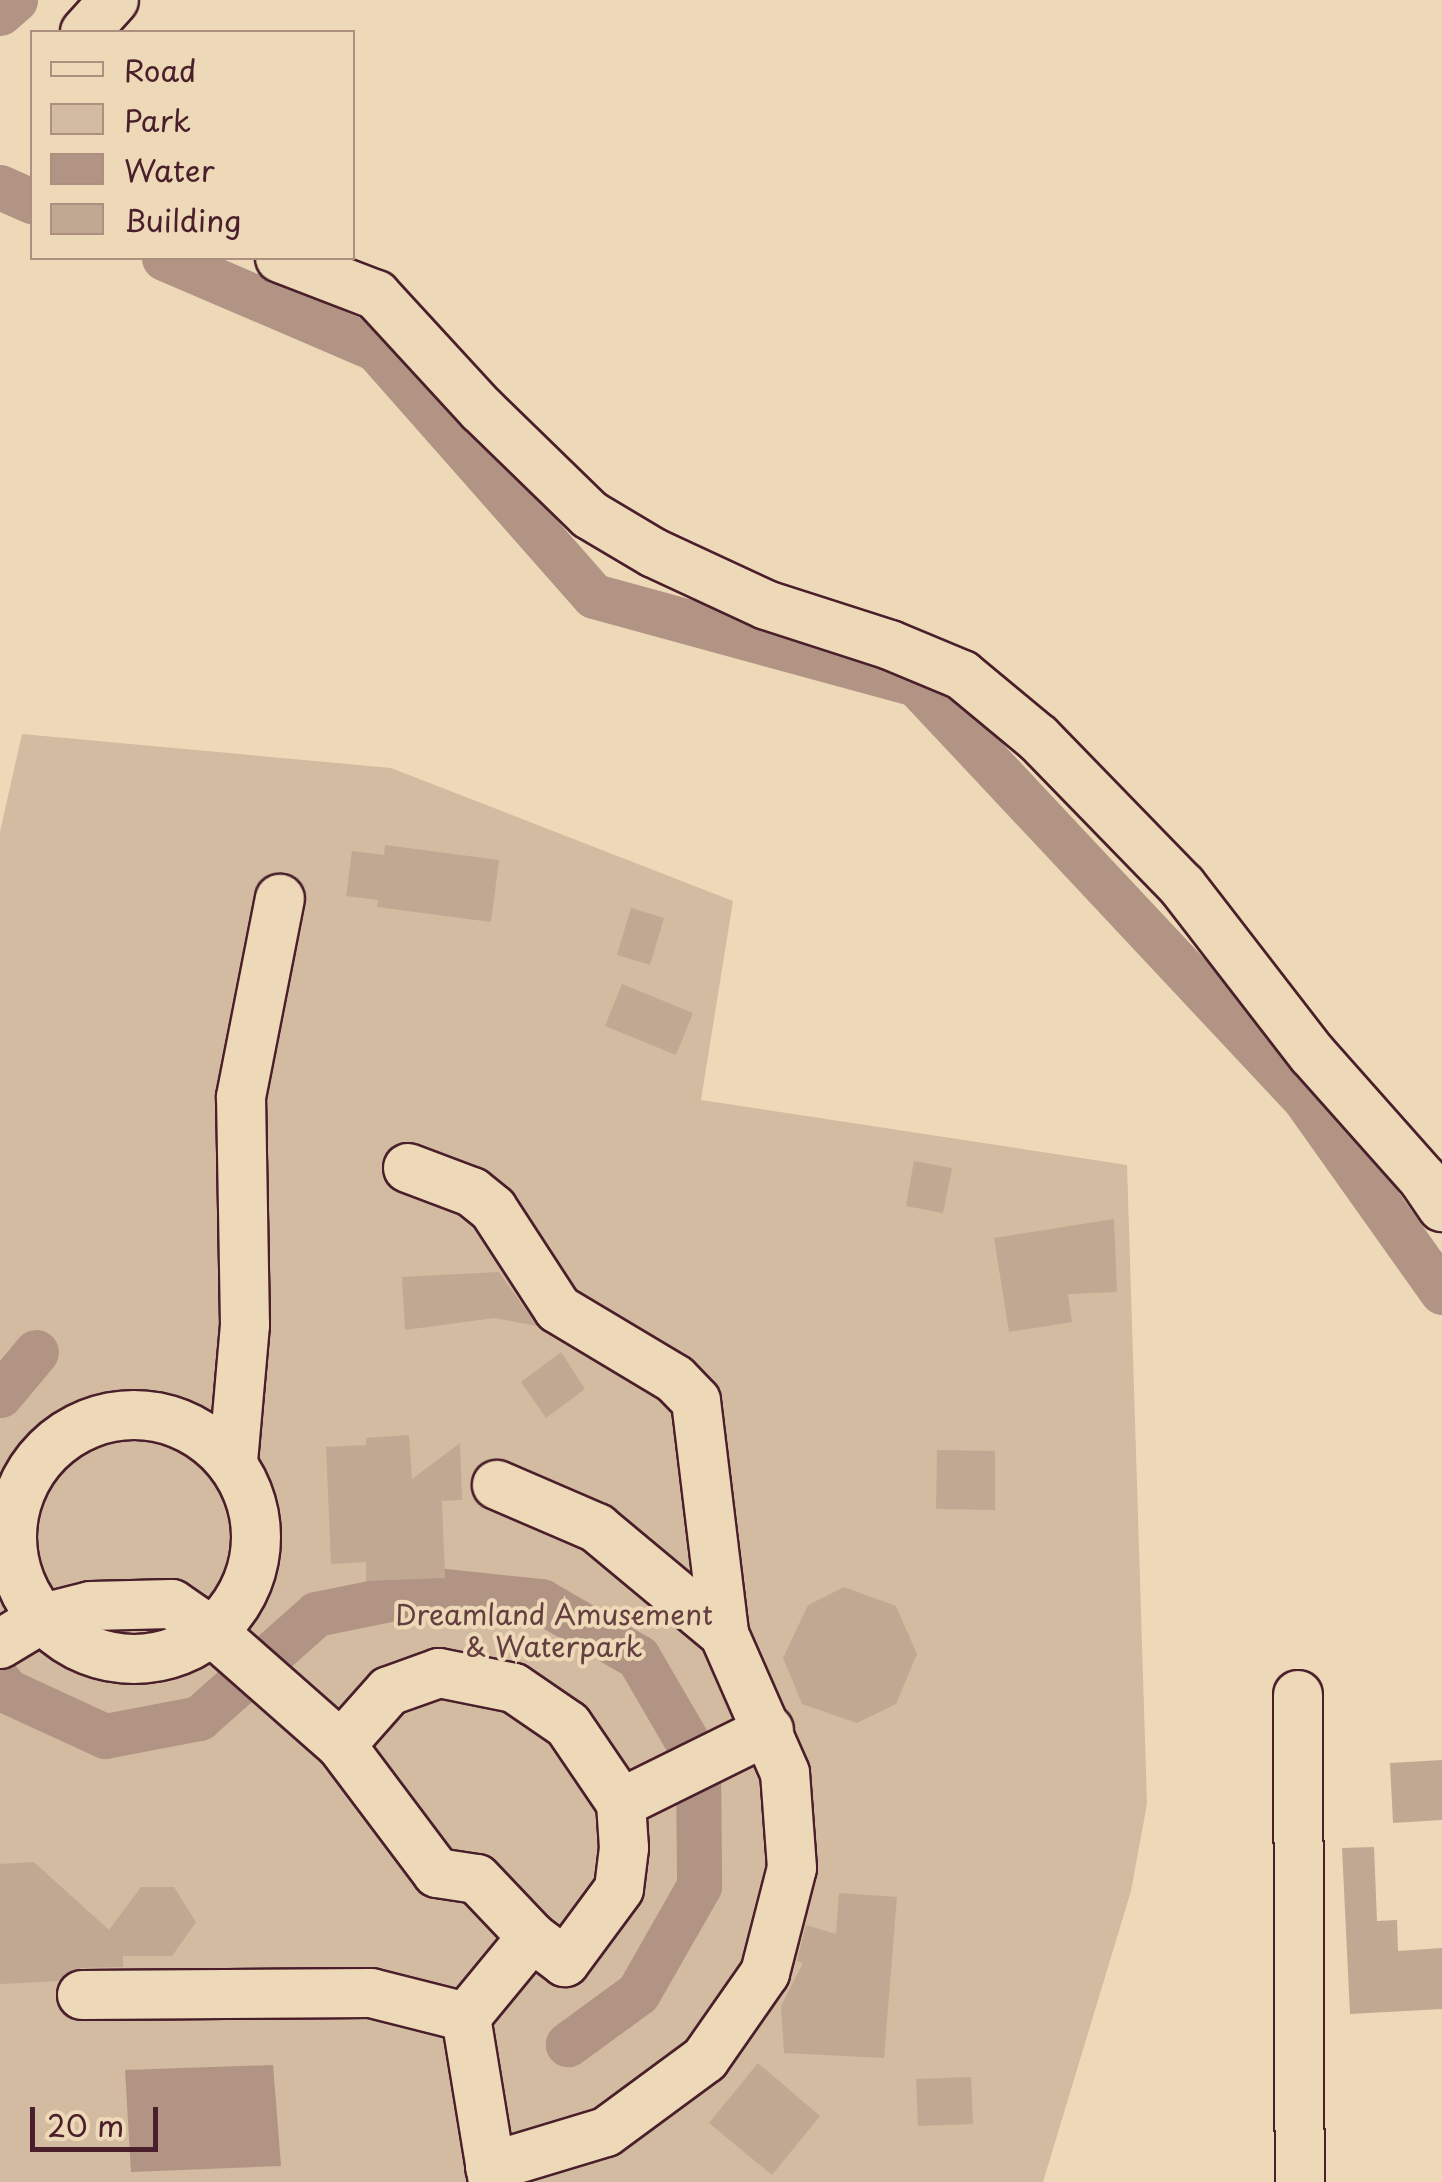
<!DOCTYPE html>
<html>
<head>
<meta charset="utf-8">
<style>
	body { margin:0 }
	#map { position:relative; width:1442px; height:2182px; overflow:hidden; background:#edd9b7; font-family:"Playpen Sans",sans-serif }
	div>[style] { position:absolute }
	.green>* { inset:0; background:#d2bba0 }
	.water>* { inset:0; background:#b19483 }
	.canal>* { height:45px; margin:-22.5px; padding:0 22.5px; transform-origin:22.5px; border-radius:22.5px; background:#b19483 }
	.building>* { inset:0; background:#c1a892 }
	.roads { filter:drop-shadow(2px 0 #4a1f2b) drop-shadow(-2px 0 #4a1f2b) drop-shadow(0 2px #4a1f2b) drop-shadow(0 -2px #4a1f2b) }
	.minor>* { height:48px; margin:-24px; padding:0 24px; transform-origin:24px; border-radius:24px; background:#edd9b7 }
	.minor>.ring { margin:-24px; padding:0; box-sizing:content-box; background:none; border:48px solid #edd9b7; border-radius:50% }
	span { translate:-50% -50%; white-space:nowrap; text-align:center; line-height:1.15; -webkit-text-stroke:8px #edd9b7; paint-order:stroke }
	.park-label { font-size:28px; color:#653e42 }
	.legend { position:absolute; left:30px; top:30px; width:325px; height:230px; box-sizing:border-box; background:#edd9b7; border:2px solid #ac8f7f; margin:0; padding:12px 18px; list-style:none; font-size:30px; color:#4a1f2b }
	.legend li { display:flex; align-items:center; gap:20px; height:50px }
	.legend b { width:50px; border:2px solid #ac8f7f }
	.scale { position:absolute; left:30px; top:2107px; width:128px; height:45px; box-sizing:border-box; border:5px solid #4a1f2b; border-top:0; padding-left:12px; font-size:30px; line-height:35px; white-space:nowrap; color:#4a1f2b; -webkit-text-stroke:8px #edd9b7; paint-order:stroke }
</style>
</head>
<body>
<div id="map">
	<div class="green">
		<div style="clip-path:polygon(22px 734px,391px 768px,733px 901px,701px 1100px,1127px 1165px,1147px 1804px,1131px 1891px,1043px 2182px,0 2182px,0 832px)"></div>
	</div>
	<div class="water">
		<div style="clip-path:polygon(273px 2065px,281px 2166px,131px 2172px,125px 2070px)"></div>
	</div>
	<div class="canal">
		<div style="left:0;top:13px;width:20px;rotate:-41deg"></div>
		<div style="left:0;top:187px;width:35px;rotate:24deg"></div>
		<div style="left:164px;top:258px;width:231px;rotate:23.2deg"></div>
		<div style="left:376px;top:349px;width:329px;rotate:48.6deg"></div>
		<div style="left:594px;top:596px;width:334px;rotate:15.3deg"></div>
		<div style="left:916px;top:684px;width:567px;rotate:46.86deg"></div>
		<div style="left:1304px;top:1098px;width:238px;rotate:54.6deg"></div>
		<div style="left:0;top:1395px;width:56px;rotate:-50.1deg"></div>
		<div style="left:0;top:1682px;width:11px;rotate:52deg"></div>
		<div style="left:7px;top:1691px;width:108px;rotate:24.7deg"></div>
		<div style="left:105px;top:1736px;width:96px;rotate:-10.8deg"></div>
		<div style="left:199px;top:1718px;width:157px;rotate:-41.6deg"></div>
		<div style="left:316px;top:1614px;width:120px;rotate:-11.5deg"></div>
		<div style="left:434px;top:1590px;width:108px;rotate:5.9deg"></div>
		<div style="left:541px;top:1601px;width:112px;rotate:30deg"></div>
		<div style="left:638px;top:1657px;width:119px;rotate:59.8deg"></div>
		<div style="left:698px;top:1760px;width:126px;rotate:89.5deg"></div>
		<div style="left:699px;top:1886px;width:123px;rotate:119.7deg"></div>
		<div style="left:638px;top:1993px;width:87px;rotate:143.9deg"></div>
	</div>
	<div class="building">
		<div style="clip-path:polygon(385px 845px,499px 860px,491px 922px,377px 907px,378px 900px,346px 896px,352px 851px,384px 855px)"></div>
		<div style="clip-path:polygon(631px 908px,664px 918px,650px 965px,617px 955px)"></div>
		<div style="clip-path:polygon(622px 984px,693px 1013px,676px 1055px,605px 1026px)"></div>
		<div style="clip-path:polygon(914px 1161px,952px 1168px,943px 1213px,906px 1206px)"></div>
		<div style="clip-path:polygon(1114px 1219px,1117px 1292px,1068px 1294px,1072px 1322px,1009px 1332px,994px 1238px)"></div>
		<div style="clip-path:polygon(499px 1272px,537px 1326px,494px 1318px,405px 1330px,402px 1277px)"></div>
		<div style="clip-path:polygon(561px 1352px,585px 1389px,546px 1418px,521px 1382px)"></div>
		<div style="clip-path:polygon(409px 1435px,412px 1479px,460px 1443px,462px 1500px,442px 1501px,445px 1578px,366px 1581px,366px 1562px,331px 1564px,326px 1447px,366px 1445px,366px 1438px)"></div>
		<div style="clip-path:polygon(937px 1450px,995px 1451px,995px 1510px,936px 1509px)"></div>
		<div style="clip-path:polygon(844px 1587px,896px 1606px,917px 1654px,896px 1704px,857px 1723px,802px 1704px,783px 1658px,808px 1605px)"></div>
		<div style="clip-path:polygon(1442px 1760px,1442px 1820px,1393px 1823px,1390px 1763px)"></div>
		<div style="clip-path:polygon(1374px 1847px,1377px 1921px,1397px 1920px,1398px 1951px,1442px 1948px,1442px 2009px,1350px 2014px,1342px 1848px)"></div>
		<div style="clip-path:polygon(34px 1862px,109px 1930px,141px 1887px,174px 1887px,196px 1922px,172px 1956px,123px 1956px,123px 1967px,81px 1968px,58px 1981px,0 1984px,0 1864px)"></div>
		<div style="clip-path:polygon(839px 1893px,897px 1897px,884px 2058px,784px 2053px,781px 2006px,803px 1963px,797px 1961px,806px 1925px,836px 1934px)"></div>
		<div style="clip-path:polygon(758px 2063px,820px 2116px,772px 2175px,709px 2123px)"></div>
		<div style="clip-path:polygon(971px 2077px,973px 2124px,918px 2126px,916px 2079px)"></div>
	</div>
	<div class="roads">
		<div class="minor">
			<div style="left:85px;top:32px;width:43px;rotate:-47.8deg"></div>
			<div style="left:280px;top:258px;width:103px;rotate:21.1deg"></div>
			<div style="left:376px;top:295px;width:155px;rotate:47.4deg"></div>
			<div style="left:481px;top:409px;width:152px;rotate:44.2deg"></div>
			<div style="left:590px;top:515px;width:74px;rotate:30.7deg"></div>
			<div style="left:654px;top:553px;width:123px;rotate:24.9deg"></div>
			<div style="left:766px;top:605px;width:130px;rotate:17.9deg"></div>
			<div style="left:890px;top:645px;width:78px;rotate:22.6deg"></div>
			<div style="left:962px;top:675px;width:99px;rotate:39.7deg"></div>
			<div style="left:1038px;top:738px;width:206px;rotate:45.8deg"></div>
			<div style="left:1182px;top:886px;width:212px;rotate:52.3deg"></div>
			<div style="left:1312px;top:1054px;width:167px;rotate:48.4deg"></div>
			<div style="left:1423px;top:1179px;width:34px;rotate:56deg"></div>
			<div style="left:408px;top:1168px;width:68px;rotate:20.6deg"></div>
			<div style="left:472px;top:1192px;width:27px;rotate:39deg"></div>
			<div style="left:493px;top:1209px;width:119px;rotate:57deg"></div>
			<div style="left:558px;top:1309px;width:136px;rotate:30.9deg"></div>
			<div style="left:675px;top:1379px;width:30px;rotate:46deg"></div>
			<div style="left:696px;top:1401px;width:235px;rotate:83.1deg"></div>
			<div class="ring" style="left:12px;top:1415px;width:196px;height:196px"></div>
			<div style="left:233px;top:1462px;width:138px;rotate:-85deg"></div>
			<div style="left:245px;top:1325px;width:228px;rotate:-91deg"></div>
			<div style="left:241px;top:1097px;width:202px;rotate:-78.9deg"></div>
			<div style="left:0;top:1644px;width:50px;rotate:-31.2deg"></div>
			<div style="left:43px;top:1618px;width:49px;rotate:-14deg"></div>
			<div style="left:91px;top:1606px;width:81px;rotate:-1.4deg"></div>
			<div style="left:172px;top:1604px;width:51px;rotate:34.6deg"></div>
			<div style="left:214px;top:1633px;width:169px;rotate:41.4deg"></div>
			<div style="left:341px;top:1745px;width:160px;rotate:53.1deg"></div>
			<div style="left:437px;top:1873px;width:40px;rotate:8.5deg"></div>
			<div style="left:477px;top:1879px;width:80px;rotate:46.5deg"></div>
			<div style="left:532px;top:1937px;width:104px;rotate:129.5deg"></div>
			<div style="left:466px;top:2017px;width:167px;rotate:80.7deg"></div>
			<div style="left:1298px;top:1695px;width:487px;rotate:89.8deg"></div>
			<div style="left:341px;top:1745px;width:72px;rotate:-48.4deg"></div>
			<div style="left:389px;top:1691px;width:53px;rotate:-19.8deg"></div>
			<div style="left:439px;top:1673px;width:76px;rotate:11.3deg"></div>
			<div style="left:514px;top:1688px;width:65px;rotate:34.4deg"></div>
			<div style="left:568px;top:1725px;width:94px;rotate:55.8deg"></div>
			<div style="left:621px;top:1803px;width:45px;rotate:86.2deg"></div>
			<div style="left:624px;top:1848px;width:41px;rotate:97deg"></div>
			<div style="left:619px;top:1889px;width:91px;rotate:126.5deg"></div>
			<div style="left:565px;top:1962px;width:41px;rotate:-142.9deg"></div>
			<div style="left:621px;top:1803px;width:165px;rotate:-26.3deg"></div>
			<div style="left:82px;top:1995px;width:289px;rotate:-0.4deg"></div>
			<div style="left:371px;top:1993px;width:98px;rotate:14.2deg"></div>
			<div style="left:490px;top:2167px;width:121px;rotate:-16.8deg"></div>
			<div style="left:606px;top:2132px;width:123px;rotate:-36.4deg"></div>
			<div style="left:705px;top:2059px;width:105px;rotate:-55.1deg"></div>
			<div style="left:765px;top:1973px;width:108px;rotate:-75.6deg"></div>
			<div style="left:792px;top:1868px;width:95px;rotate:-94.2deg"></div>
			<div style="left:785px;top:1773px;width:152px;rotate:-113.7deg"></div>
			<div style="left:724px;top:1634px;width:165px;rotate:-140.2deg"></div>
			<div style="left:597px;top:1528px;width:109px;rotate:-156.7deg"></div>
		</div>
	</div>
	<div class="park-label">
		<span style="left:554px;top:1630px">Dreamland Amusement<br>&amp; Waterpark</span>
	</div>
	<ul class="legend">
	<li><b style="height:12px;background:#edd9b7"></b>Road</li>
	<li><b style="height:28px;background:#d2bba0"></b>Park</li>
	<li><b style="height:28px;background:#b19483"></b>Water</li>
	<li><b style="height:28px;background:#c1a892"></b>Building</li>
	</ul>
	<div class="scale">20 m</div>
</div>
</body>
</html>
